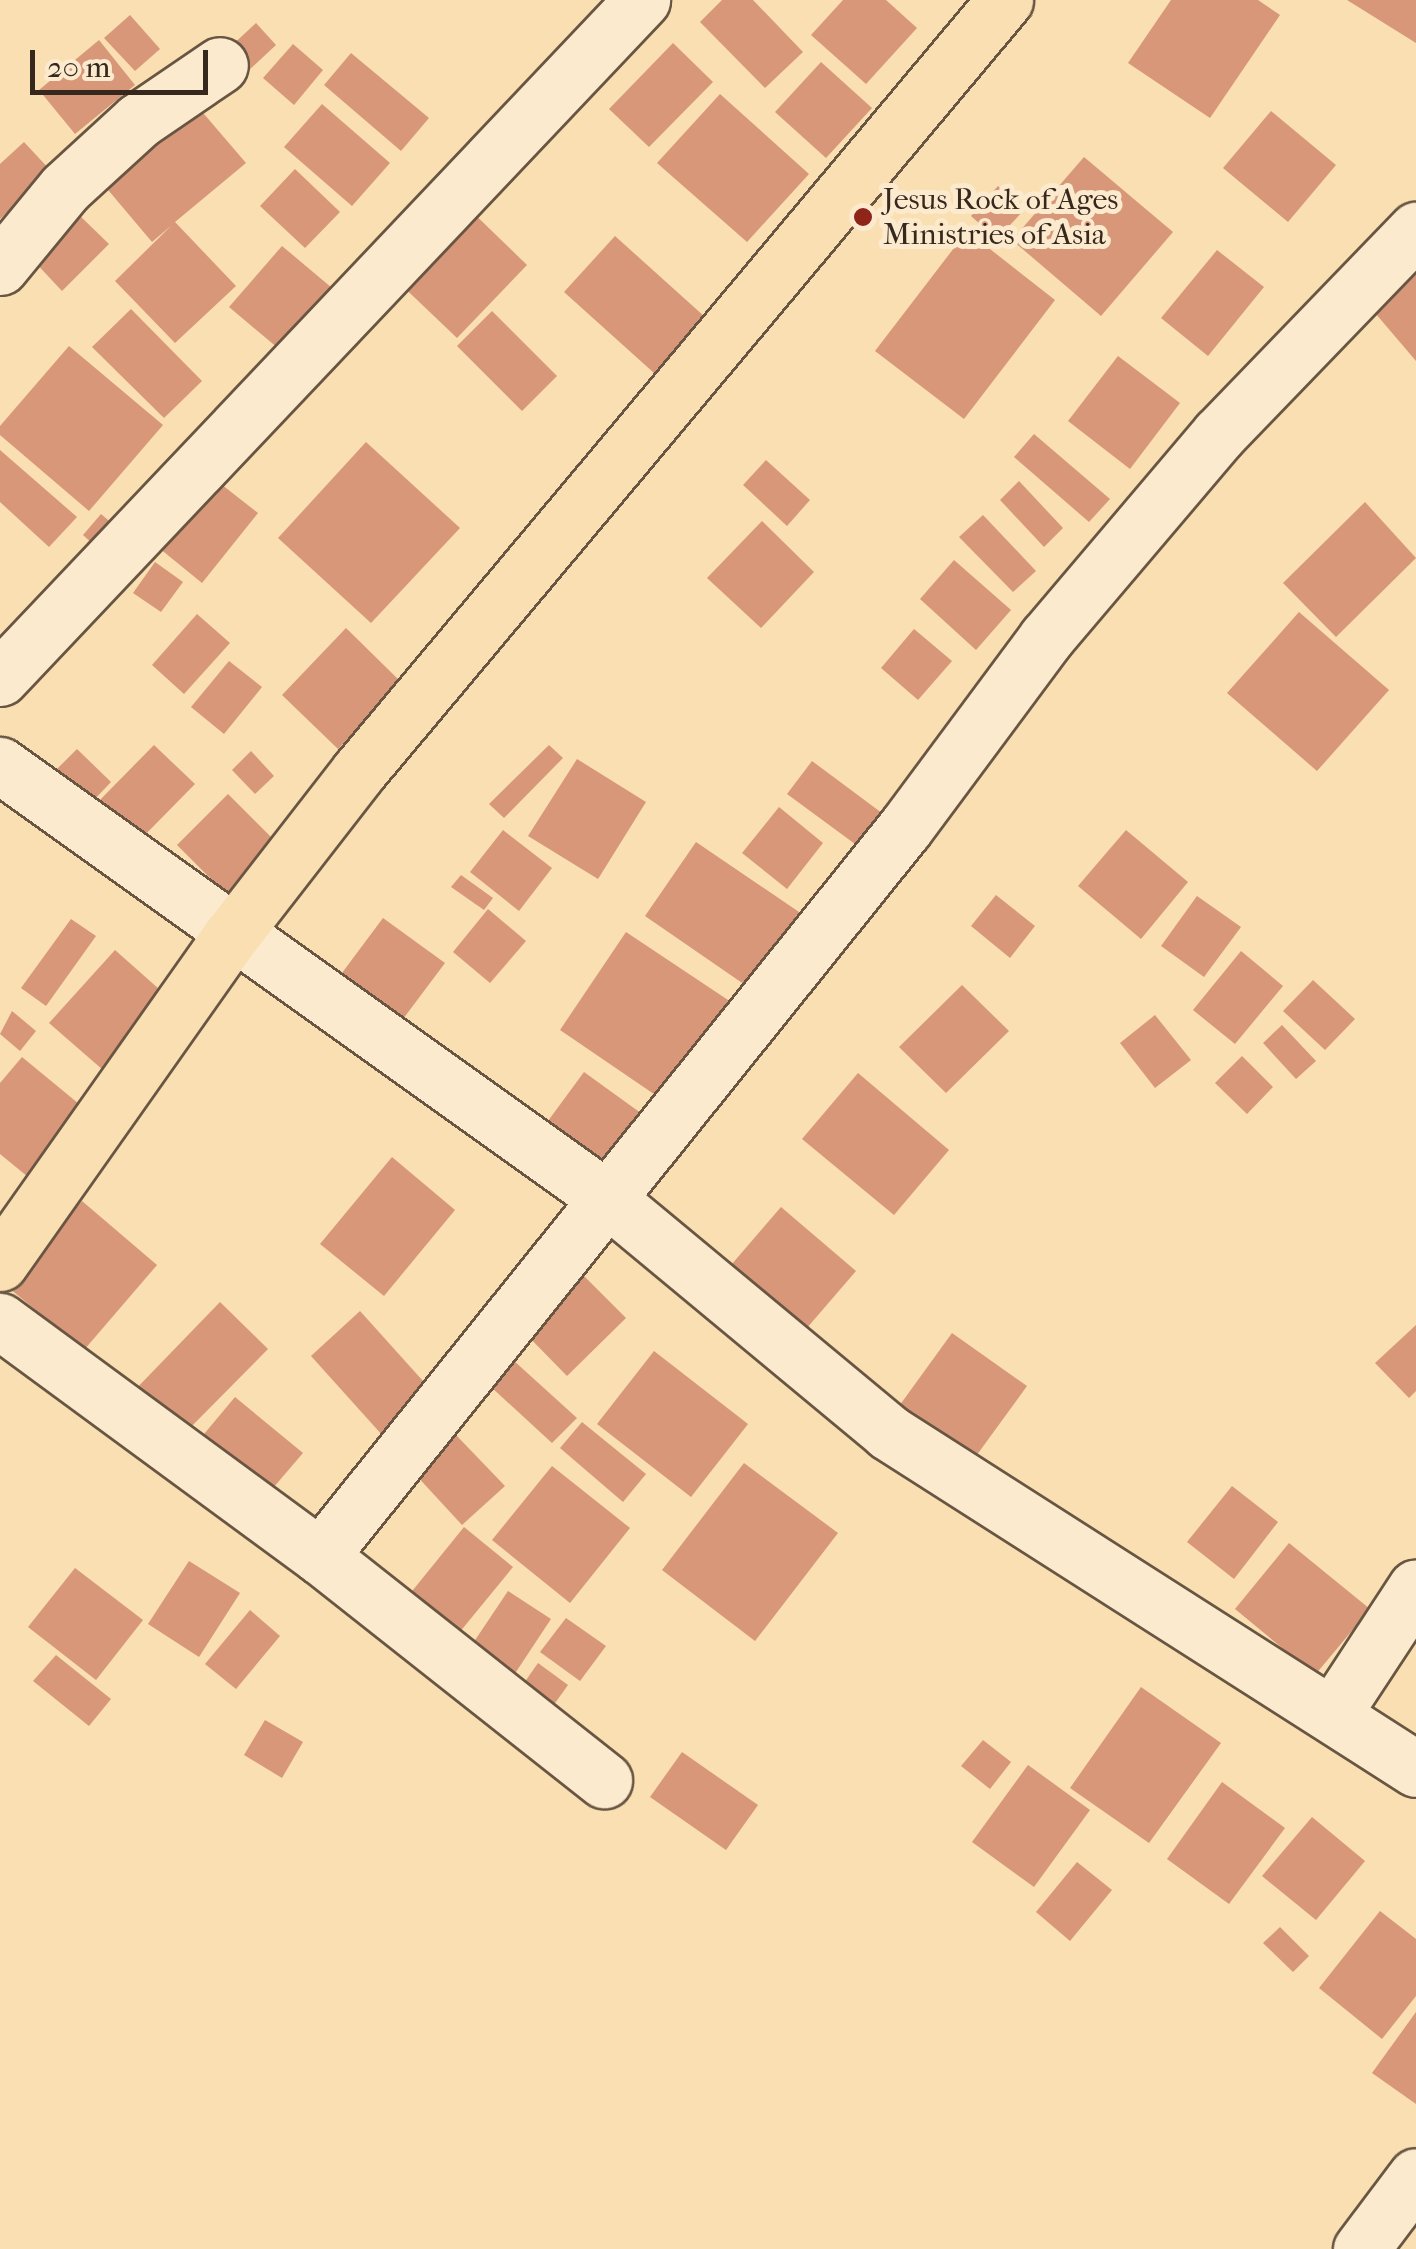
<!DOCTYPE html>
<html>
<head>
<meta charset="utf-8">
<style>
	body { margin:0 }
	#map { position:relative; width:1416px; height:2249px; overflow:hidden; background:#f9dfb2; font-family:"IM FELL French Canon",serif }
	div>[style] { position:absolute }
	.building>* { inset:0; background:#d89779 }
	.roads { filter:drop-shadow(2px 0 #685643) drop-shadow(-2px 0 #685643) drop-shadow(0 2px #685643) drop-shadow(0 -2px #685643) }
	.minor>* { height:55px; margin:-27.5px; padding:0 27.5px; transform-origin:27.5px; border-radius:27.5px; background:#fbeacd }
	.major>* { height:55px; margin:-27.5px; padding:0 27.5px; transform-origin:27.5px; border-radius:27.5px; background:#f9dfb2 }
	.dots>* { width:28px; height:28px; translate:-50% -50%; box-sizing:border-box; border:5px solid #fbeacd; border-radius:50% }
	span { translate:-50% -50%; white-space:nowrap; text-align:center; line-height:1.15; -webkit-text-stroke:10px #fbeacd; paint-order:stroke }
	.poi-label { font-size:30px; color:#37281e }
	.left { translate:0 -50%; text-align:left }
	.scale { position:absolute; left:30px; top:50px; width:178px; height:45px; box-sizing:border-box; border:5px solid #37281e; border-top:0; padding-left:12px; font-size:30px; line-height:35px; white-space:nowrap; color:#37281e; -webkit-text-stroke:8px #fbeacd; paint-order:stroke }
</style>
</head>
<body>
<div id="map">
	<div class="building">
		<div style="clip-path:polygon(722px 0,753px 0,803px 52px,765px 88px,700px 22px)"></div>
		<div style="clip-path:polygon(843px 0,886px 0,917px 28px,866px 84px,811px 35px)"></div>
		<div style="clip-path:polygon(1171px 0,1258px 0,1280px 15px,1210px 118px,1128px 63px)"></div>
		<div style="clip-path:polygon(1347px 0,1416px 0,1416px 43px)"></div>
		<div style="clip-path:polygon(130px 15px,160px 49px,135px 71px,104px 38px)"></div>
		<div style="clip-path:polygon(256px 23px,276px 45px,247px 72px,227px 50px)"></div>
		<div style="clip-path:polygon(99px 40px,135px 85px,75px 134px,39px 90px)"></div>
		<div style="clip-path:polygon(673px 43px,713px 82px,649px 147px,609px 109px)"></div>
		<div style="clip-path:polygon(293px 44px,323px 70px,294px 105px,263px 78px)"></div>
		<div style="clip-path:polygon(351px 53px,429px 118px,401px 151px,324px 85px)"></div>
		<div style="clip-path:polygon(821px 62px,872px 108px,826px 158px,775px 112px)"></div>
		<div style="clip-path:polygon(720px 94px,809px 174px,747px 242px,657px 163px)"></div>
		<div style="clip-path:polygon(192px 100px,246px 163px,175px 222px,236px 286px,175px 343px,115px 281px,172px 225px,152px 242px,98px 178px)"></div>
		<div style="clip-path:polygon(322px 104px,390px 163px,352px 206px,284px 147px)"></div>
		<div style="clip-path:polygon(1271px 111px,1336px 165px,1288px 222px,1223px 168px)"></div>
		<div style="clip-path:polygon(24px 142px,51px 171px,0 219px,0 164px)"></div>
		<div style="clip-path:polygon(1084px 157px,1173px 232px,1101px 316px,1012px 240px)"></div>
		<div style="clip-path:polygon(295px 169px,340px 212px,305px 248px,260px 206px)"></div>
		<div style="clip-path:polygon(998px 186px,1024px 210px,997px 239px,971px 216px)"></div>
		<div style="clip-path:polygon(463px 203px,527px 265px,457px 338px,392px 276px)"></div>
		<div style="clip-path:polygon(78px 214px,109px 244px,62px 291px,32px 259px)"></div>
		<div style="clip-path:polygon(967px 231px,1055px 300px,964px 419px,875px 351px)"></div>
		<div style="clip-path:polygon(615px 236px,705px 317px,654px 373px,564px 292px)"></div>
		<div style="clip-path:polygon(282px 246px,344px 298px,291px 359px,229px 307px)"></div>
		<div style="clip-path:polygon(1217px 250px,1264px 287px,1208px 356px,1161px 318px)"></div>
		<div style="clip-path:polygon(1416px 269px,1416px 361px,1370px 307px)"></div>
		<div style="clip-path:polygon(131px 309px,202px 381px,164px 418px,92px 347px)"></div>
		<div style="clip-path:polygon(492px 311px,557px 376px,522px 411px,457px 346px)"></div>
		<div style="clip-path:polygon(69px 346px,163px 425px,89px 511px,0 435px,0 426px)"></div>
		<div style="clip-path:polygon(1118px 356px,1180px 403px,1130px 469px,1068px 421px)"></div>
		<div style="clip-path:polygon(1034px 434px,1110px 499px,1089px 522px,1014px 457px)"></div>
		<div style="clip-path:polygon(366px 442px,460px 528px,371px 623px,278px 538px)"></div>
		<div style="clip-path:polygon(0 450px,77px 517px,49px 547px,0 502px)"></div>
		<div style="clip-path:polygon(766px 460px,810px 500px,787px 526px,743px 485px)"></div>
		<div style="clip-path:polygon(203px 470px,258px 513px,202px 583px,148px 539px)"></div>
		<div style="clip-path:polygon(1019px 481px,1063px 528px,1044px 547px,1000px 500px)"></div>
		<div style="clip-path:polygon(1365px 502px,1416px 558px,1336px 637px,1283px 583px)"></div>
		<div style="clip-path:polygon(101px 514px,128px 537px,108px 558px,83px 535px)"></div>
		<div style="clip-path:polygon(983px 515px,1036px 571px,1013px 592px,959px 537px)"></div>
		<div style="clip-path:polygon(762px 521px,814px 572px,761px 628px,707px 578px)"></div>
		<div style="clip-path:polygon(954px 560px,1011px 610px,976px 650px,920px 599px)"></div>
		<div style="clip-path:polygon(155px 562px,183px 582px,161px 612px,133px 593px)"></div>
		<div style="clip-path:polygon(1299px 612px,1389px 690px,1317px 771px,1227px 693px)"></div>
		<div style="clip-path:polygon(197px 614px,230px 643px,184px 694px,152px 665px)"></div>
		<div style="clip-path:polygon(346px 628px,402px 683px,338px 749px,282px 695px)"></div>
		<div style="clip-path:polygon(914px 629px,952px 661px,918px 700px,881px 668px)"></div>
		<div style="clip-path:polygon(229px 661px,262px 687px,224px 734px,191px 707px)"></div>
		<div style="clip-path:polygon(154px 745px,195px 784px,135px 845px,94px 806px)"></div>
		<div style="clip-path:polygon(549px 745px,563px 758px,504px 818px,489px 804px)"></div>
		<div style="clip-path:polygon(77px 749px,111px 782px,92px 802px,57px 769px)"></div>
		<div style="clip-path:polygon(251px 751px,274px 776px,255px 794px,232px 770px)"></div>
		<div style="clip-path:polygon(577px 759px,646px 802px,598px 879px,528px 836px)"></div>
		<div style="clip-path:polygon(812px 761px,894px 822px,870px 855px,787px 794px)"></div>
		<div style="clip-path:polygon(228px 794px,279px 845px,227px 895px,177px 845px)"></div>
		<div style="clip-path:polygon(779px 807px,823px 843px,787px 889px,742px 853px)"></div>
		<div style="clip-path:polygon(503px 830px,552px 868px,519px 911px,470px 872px)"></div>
		<div style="clip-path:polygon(1126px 830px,1188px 882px,1141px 939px,1078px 886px)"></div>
		<div style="clip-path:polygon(696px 842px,799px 912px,748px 987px,645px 916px)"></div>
		<div style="clip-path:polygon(461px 875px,493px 898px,484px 910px,451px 887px)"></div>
		<div style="clip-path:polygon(996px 895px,1035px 926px,1010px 958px,971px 926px)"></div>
		<div style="clip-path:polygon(1197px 896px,1241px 927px,1204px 977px,1161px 946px)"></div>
		<div style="clip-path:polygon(488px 909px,526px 941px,490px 983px,453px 952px)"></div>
		<div style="clip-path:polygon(383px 918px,445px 963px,394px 1031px,333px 985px)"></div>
		<div style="clip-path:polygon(71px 919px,96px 936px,46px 1006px,21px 988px)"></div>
		<div style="clip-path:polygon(626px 932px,737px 1006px,670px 1105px,560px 1030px)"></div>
		<div style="clip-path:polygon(115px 950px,168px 997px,103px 1070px,49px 1023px)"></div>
		<div style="clip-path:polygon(1241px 951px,1283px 986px,1235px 1044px,1193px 1010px)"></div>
		<div style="clip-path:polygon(1313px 980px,1355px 1019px,1325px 1050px,1283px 1011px)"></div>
		<div style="clip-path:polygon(962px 985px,1009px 1031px,946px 1093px,899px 1047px)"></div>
		<div style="clip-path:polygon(12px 1011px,36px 1031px,20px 1051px,0 1034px)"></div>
		<div style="clip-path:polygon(1155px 1015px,1191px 1060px,1155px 1088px,1120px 1043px)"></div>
		<div style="clip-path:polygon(1282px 1025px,1316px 1061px,1296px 1079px,1263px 1043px)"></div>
		<div style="clip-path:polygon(1242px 1056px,1273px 1087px,1247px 1114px,1215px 1083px)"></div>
		<div style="clip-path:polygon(22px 1057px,90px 1113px,33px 1181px,0 1154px,0 1083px)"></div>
		<div style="clip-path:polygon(584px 1072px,656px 1124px,608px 1193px,534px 1140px)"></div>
		<div style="clip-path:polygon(858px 1073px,949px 1150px,894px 1215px,802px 1139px)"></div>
		<div style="clip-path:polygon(392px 1157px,455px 1210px,384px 1296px,320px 1244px)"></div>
		<div style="clip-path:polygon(82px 1201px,157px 1265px,84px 1350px,9px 1288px)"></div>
		<div style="clip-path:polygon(781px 1207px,856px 1271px,794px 1343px,719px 1279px)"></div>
		<div style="clip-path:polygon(580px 1272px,626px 1318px,567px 1376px,521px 1329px)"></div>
		<div style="clip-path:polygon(220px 1302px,268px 1349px,178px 1440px,131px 1394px)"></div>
		<div style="clip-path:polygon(360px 1311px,432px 1391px,383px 1436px,311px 1356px)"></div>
		<div style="clip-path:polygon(1416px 1325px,1416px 1391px,1409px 1398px,1375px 1363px)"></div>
		<div style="clip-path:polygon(952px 1333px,1027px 1386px,971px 1463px,897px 1409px)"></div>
		<div style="clip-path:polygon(654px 1351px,748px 1424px,691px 1497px,597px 1424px)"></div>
		<div style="clip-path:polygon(513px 1360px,577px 1418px,552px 1443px,490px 1386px)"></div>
		<div style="clip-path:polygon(235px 1397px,303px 1453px,261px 1502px,194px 1446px)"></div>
		<div style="clip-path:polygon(582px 1422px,646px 1474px,623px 1502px,560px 1448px)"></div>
		<div style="clip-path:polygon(456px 1435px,505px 1486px,462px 1525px,415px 1474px)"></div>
		<div style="clip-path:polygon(744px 1463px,838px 1533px,755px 1641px,662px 1570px)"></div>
		<div style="clip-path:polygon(552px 1466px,630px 1528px,570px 1603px,492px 1540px)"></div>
		<div style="clip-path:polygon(1232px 1486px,1278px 1522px,1234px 1579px,1187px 1542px)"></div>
		<div style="clip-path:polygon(464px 1527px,513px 1567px,445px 1650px,396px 1611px)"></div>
		<div style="clip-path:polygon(1289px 1543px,1370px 1609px,1315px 1675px,1235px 1609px)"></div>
		<div style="clip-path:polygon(189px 1561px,240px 1593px,199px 1657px,148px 1624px)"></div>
		<div style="clip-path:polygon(75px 1568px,143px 1620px,96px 1680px,28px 1627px)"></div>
		<div style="clip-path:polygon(508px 1591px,551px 1619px,504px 1690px,461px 1661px)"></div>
		<div style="clip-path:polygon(250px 1610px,280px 1636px,236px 1689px,205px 1664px)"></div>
		<div style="clip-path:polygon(566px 1618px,606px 1646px,580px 1681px,540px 1652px)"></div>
		<div style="clip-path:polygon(56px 1655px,111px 1699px,89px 1726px,33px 1681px)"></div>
		<div style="clip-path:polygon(538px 1663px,568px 1685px,545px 1717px,515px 1696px)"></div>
		<div style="clip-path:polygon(1141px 1687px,1221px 1743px,1149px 1843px,1070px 1788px)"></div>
		<div style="clip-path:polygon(265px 1720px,303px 1742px,282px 1778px,244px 1755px)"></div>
		<div style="clip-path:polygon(983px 1740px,1011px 1762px,990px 1789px,961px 1766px)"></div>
		<div style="clip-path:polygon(682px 1752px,758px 1805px,726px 1850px,650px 1797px)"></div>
		<div style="clip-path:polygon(1028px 1765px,1090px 1810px,1034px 1887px,972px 1842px)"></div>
		<div style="clip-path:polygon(1222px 1782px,1285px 1828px,1229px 1904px,1167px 1859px)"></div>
		<div style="clip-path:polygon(1312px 1817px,1365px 1861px,1316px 1920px,1262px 1876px)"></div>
		<div style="clip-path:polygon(1077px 1862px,1112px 1890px,1070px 1941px,1036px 1912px)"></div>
		<div style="clip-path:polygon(1380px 1911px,1416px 1939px,1416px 1996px,1382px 2039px,1319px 1988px)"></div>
		<div style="clip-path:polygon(1280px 1927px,1309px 1956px,1293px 1972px,1263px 1943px)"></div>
		<div style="clip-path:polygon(1416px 2012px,1416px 2104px,1372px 2073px)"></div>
	</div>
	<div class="roads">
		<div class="minor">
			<div style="left:0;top:267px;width:102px;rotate:-50.6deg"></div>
			<div style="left:65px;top:188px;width:99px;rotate:-42.5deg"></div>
			<div style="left:138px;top:121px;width:99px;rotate:-34.3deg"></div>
			<div style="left:0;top:678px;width:934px;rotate:-46.56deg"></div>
			<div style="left:0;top:765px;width:748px;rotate:35.54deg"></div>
			<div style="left:609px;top:1200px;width:363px;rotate:39.7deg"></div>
			<div style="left:888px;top:1432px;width:626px;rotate:32.55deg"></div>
			<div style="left:0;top:1321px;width:397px;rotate:36.3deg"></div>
			<div style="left:320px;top:1556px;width:362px;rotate:38.3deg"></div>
			<div style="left:320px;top:1556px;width:934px;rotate:-51.22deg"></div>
			<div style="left:905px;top:828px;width:237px;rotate:-53.4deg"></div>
			<div style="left:1046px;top:638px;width:267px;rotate:-49.7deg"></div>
			<div style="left:1219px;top:434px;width:284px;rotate:-46deg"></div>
			<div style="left:1334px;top:1712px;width:149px;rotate:-56.7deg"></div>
			<div style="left:1361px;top:2249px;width:91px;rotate:-53deg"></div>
		</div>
		<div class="major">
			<div style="left:0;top:1263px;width:400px;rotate:-54.8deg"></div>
			<div style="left:231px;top:936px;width:209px;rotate:-52.2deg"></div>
			<div style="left:359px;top:771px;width:1006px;rotate:-50.04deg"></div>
		</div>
	</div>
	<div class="dots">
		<div style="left:863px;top:217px;background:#8f2418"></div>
	</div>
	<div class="poi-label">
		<span class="left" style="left:883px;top:217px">Jesus Rock of Ages<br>Ministries of Asia</span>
	</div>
	<div class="scale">20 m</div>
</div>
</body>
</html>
